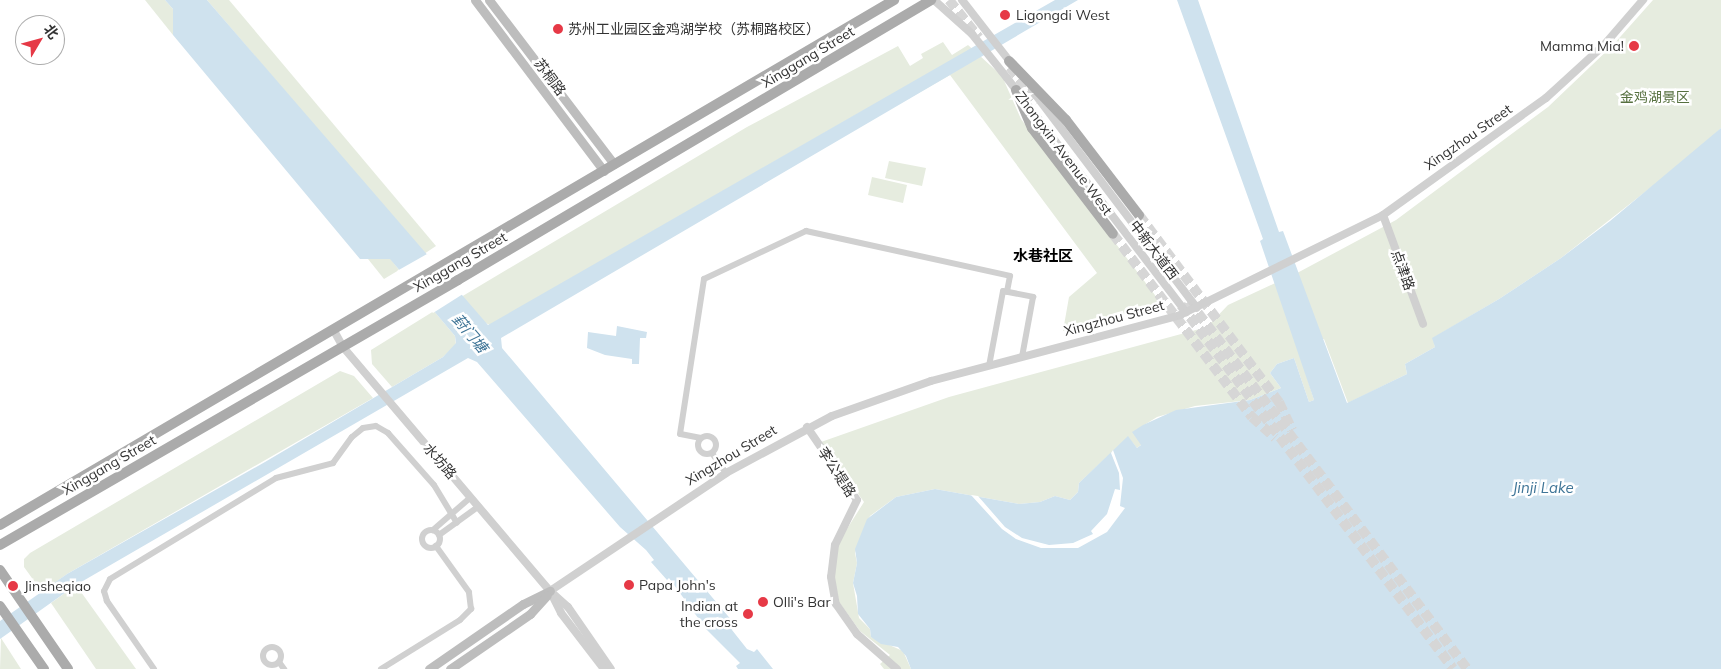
<!DOCTYPE html>
<html>
<head>
<meta charset="utf-8">
<style>
	body { margin:0 }
	#map { position:relative; width:1721px; height:669px; overflow:hidden; background:#fff; font-family:Mulish,"Noto Sans SC",sans-serif }
	div>[style] { position:absolute }
	.green>* { inset:0; background:#e6ecdf }
	.water>* { inset:0; background:#cfe2ee }
	.pier>* { inset:0; background:#fff }
	.primary-tunnel>* { height:10px; margin-top:-5px; transform-origin:0; background:repeating-linear-gradient(90deg,#d6d6d6 0 10px,transparent 0 15px) }
	.minor>* { height:6px; margin:-3px; padding:0 3px; transform-origin:3px; border-radius:3px; background:#d0d0d0 }
	.minor>.ring { margin:-3px; padding:0; box-sizing:content-box; background:none; border:6px solid #d0d0d0; border-radius:50% }
	.tertiary>* { height:8px; margin:-4px; padding:0 4px; transform-origin:4px; border-radius:4px; background:#d0d0d0 }
	.secondary>* { height:9px; margin:-4.5px; padding:0 4.5px; transform-origin:4.5px; border-radius:4.5px; background:#bdbdbd }
	.primary>* { height:10px; margin:-5px; padding:0 5px; transform-origin:5px; border-radius:5px; background:#ababab }
	.dots>* { width:14px; height:14px; translate:-50% -50%; box-sizing:border-box; border:2px solid #fff; border-radius:50% }
	span { translate:-50% -50%; white-space:nowrap; text-align:center; line-height:1.15; -webkit-text-stroke:5px #fff; paint-order:stroke }
	.poi-label { font-size:14px; color:#333 }
	.left { translate:0 -50%; text-align:left }
	.right { translate:-100% -50%; text-align:right }
	.street-label { font-size:14px; color:#333 }
	.park-label { font-size:14px; color:#56703f }
	.neighbourhood-label { font-size:15px; color:#000; font-weight:700 }
	.water-label { font-size:15px; color:#3f7597; font-style:italic }
	.north { position:absolute; left:15px; top:15px; width:50px; height:50px; box-sizing:border-box; background:#fff; border:1px solid #adadad; border-radius:50%; rotate:53deg; font-size:14px; font-weight:700; line-height:20px; text-align:center; color:#333 }
	.north::after { content:''; display:block; margin:auto; width:18px; height:22px; background:#e63946; clip-path:polygon(50% 0,100% 100%,50% 72%,0 100%) }
</style>
</head>
<body>
<div id="map">
	<div class="green">
		<div style="clip-path:polygon(145px 0,165px 0,173px 9px,173px 35px)"></div>
		<div style="clip-path:polygon(207px 0,229px 0,436px 246px,424px 254px)"></div>
		<div style="clip-path:polygon(1653px 0,1721px 0,1721px 128px,1696px 152px,1561px 258px,1499px 299px,1433px 338px,1435px 347px,1405px 364px,1407px 374px,1348px 403px,1324px 339px,1297px 346px,1314px 400px,1309px 402px,1294px 358px,1277px 364px,1270px 373px,1281px 388px,1250px 400px,1195px 406px,1157px 417px,1133px 432px,1142px 444px,1137px 448px,1128px 437px,1079px 483px,1078px 492px,1070px 500px,1055px 496px,1040px 502px,1019px 504px,935px 489px,896px 497px,870px 516px,855px 553px,857px 563px,853px 583px,859px 618px,870px 629px,871px 637px,903px 651px,911px 669px,884px 669px,880px 664px,890px 655px,860px 631px,839px 602px,834px 576px,838px 543px,864px 502px,821px 442px,949px 397px,1207px 327px,1228px 305px,1299px 272px,1396px 220px,1548px 107px,1613px 45px)"></div>
		<div style="clip-path:polygon(943px 42px,952px 55px,968px 45px,1002px 76px,1021px 119px,1161px 303px,1159px 311px,1126px 313px,1063px 331px,1069px 297px,1097px 273px,950px 75px,873px 119px,866px 109px,490px 325px,481px 321px,461px 297px,747px 127px,898px 46px,910px 66px,923px 58px,921px 54px)"></div>
		<div style="clip-path:polygon(889px 161px,926px 168px,922px 186px,885px 178px)"></div>
		<div style="clip-path:polygon(872px 177px,907px 185px,903px 203px,868px 195px)"></div>
		<div style="clip-path:polygon(390px 258px,399px 270px,384px 279px,368px 259px)"></div>
		<div style="clip-path:polygon(434px 311px,455px 336px,456px 345px,443px 357px,392px 387px,372px 364px,371px 350px)"></div>
		<div style="clip-path:polygon(340px 371px,354px 376px,373px 398px,67px 574px,42px 592px,24px 567px,24px 559px,30px 553px)"></div>
		<div style="clip-path:polygon(76px 585px,136px 669px,96px 669px,51px 603px)"></div>
		<div style="clip-path:polygon(1px 638px,21px 669px,0 669px)"></div>
	</div>
	<div class="water">
		<div style="clip-path:polygon(165px 0,207px 0,488px 325px,1055px 0,1078px 0,501px 338px,502px 348px,733px 622px,730px 625px,732px 630px,747px 649px,754px 652px,757px 649px,773px 669px,738px 669px,736px 666px,740px 663px,706px 629px,669px 578px,667px 580px,651px 562px,654px 560px,646px 550px,620px 527px,477px 362px,468px 358px,76px 585px,0 639px,0 621px,67px 574px,265px 462px,443px 357px,456px 343px,455px 336px,390px 259px,360px 259px,173px 35px,173px 9px)"></div>
		<div style="clip-path:polygon(1177px 0,1198px 0,1279px 232px,1283px 231px,1347px 403px,1407px 374px,1405px 364px,1435px 347px,1432px 338px,1499px 299px,1561px 258px,1610px 221px,1721px 128px,1721px 669px,911px 669px,906px 656px,898px 647px,881px 644px,871px 637px,870px 629px,858px 614px,857px 596px,853px 583px,857px 563px,855px 549px,867px 519px,896px 497px,935px 489px,1019px 504px,1040px 502px,1055px 496px,1070px 500px,1078px 492px,1079px 483px,1128px 436px,1137px 448px,1141px 445px,1132px 432px,1143px 425px,1176px 410px,1250px 400px,1281px 388px,1270px 373px,1277px 364px,1294px 358px,1309px 402px,1314px 400px,1260px 241px,1263px 239px)"></div>
		<div style="clip-path:polygon(617px 326px,647px 332px,646px 338px,640px 338px,639px 364px,632px 364px,632px 359px,605px 355px,587px 348px,588px 332px,616px 336px)"></div>
	</div>
	<div class="pier">
		<div style="clip-path:polygon(427px 254px,463px 294px,433px 313px,397px 271px)"></div>
		<div style="clip-path:polygon(1113px 450px,1123px 478px,1120px 506px,1125px 508px,1107px 532px,1078px 548px,1041px 548px,1016px 539px,1002px 529px,971px 495px,978px 496px,1005px 527px,1022px 538px,1049px 545px,1073px 543px,1093px 534px,1091px 531px,1107px 514px,1115px 489px,1120px 490px,1119px 473px,1111px 453px)"></div>
	</div>
	<div class="primary-tunnel">
		<div style="left:949px;top:0;width:48px;rotate:51.7deg"></div>
		<div style="left:1010px;top:67px;width:45px;rotate:53.1deg"></div>
		<div style="left:1139px;top:215px;width:234px;rotate:53.2deg"></div>
		<div style="left:1279px;top:402px;width:31px;rotate:65deg"></div>
		<div style="left:1113px;top:234px;width:230px;rotate:52.8deg"></div>
		<div style="left:1252px;top:417px;width:31px;rotate:42deg"></div>
		<div style="left:1189px;top:301px;width:461px;rotate:52.9deg"></div>
		<div style="left:1181px;top:305px;width:454px;rotate:53.2deg"></div>
	</div>
	<div class="minor">
		<div style="left:989px;top:366px;width:76px;rotate:-79.4deg"></div>
		<div style="left:1003px;top:291px;width:31px;rotate:11deg"></div>
		<div style="left:1033px;top:297px;width:61px;rotate:100.4deg"></div>
		<div class="ring" style="left:698px;top:436px;width:12px;height:12px"></div>
		<div style="left:701px;top:438px;width:21px;rotate:-169deg"></div>
		<div style="left:680px;top:434px;width:157px;rotate:-81.2deg"></div>
		<div style="left:704px;top:279px;width:113px;rotate:-25.2deg"></div>
		<div style="left:806px;top:231px;width:209px;rotate:12.4deg"></div>
		<div style="left:1010px;top:276px;width:16px;rotate:101deg"></div>
		<div style="left:712px;top:453px;width:24px;rotate:55deg"></div>
		<div class="ring" style="left:422px;top:530px;width:12px;height:12px"></div>
		<div style="left:433px;top:530px;width:50px;rotate:-41deg"></div>
		<div style="left:439px;top:535px;width:49px;rotate:-35.9deg"></div>
		<div class="ring" style="left:263px;top:647px;width:12px;height:12px"></div>
		<div style="left:279px;top:662px;width:9px;rotate:54deg"></div>
		<div style="left:154px;top:669px;width:83px;rotate:-124.7deg"></div>
		<div style="left:107px;top:601px;width:10px;rotate:-107deg"></div>
		<div style="left:104px;top:591px;width:13px;rotate:-63deg"></div>
		<div style="left:110px;top:579px;width:194px;rotate:-31.3deg"></div>
		<div style="left:276px;top:478px;width:59px;rotate:-14.7deg"></div>
		<div style="left:333px;top:463px;width:32px;rotate:-54deg"></div>
		<div style="left:352px;top:437px;width:14px;rotate:-39deg"></div>
		<div style="left:363px;top:428px;width:13px;rotate:-9deg"></div>
		<div style="left:376px;top:426px;width:14px;rotate:30deg"></div>
		<div style="left:388px;top:433px;width:69px;rotate:48.5deg"></div>
		<div style="left:434px;top:485px;width:44px;rotate:58.8deg"></div>
		<div style="left:381px;top:669px;width:93px;rotate:-31.8deg"></div>
		<div style="left:460px;top:620px;width:16px;rotate:-45deg"></div>
		<div style="left:471px;top:609px;width:17px;rotate:-97deg"></div>
		<div style="left:469px;top:592px;width:57px;rotate:-125.7deg"></div>
	</div>
	<div class="tertiary">
		<div style="left:934px;top:0;width:51px;rotate:41.8deg"></div>
		<div style="left:972px;top:34px;width:56px;rotate:51.5deg"></div>
		<div style="left:1007px;top:78px;width:295px;rotate:52.6deg"></div>
		<div style="left:962px;top:0;width:80px;rotate:52.1deg"></div>
		<div style="left:1032px;top:90px;width:273px;rotate:52.9deg"></div>
		<div style="left:1383px;top:215px;width:116px;rotate:69.8deg"></div>
		<div style="left:333px;top:329px;width:21px;rotate:61deg"></div>
		<div style="left:343px;top:347px;width:320px;rotate:49.7deg"></div>
		<div style="left:550px;top:591px;width:24px;rotate:42deg"></div>
		<div style="left:568px;top:607px;width:75px;rotate:55.3deg"></div>
		<div style="left:807px;top:427px;width:88px;rotate:55.6deg"></div>
		<div style="left:857px;top:500px;width:50px;rotate:116.1deg"></div>
		<div style="left:835px;top:545px;width:32px;rotate:97deg"></div>
		<div style="left:831px;top:577px;width:27px;rotate:80deg"></div>
		<div style="left:836px;top:604px;width:37px;rotate:55deg"></div>
		<div style="left:857px;top:634px;width:53px;rotate:41.2deg"></div>
		<div style="left:550px;top:591px;width:212px;rotate:-33.8deg"></div>
		<div style="left:726px;top:473px;width:120px;rotate:-28.3deg"></div>
		<div style="left:832px;top:416px;width:105px;rotate:-19.5deg"></div>
		<div style="left:931px;top:381px;width:258px;rotate:-14.8deg"></div>
		<div style="left:1180px;top:315px;width:226px;rotate:-26.2deg"></div>
		<div style="left:1383px;top:215px;width:201px;rotate:-35.7deg"></div>
		<div style="left:1546px;top:98px;width:79px;rotate:-42.4deg"></div>
		<div style="left:1604px;top:45px;width:60px;rotate:-49.1deg"></div>
		<div style="left:552px;top:595px;width:20px;rotate:63deg"></div>
		<div style="left:561px;top:613px;width:71px;rotate:52.5deg"></div>
	</div>
	<div class="secondary">
		<div style="left:475px;top:0;width:214px;rotate:53deg"></div>
		<div style="left:489px;top:0;width:206px;rotate:52.7deg"></div>
		<div style="left:429px;top:669px;width:114px;rotate:-34.7deg"></div>
		<div style="left:523px;top:604px;width:30px;rotate:-26deg"></div>
		<div style="left:450px;top:669px;width:97px;rotate:-34.5deg"></div>
		<div style="left:530px;top:614px;width:25px;rotate:-48deg"></div>
	</div>
	<div class="primary">
		<div style="left:1009px;top:61px;width:82px;rotate:46deg"></div>
		<div style="left:1066px;top:120px;width:120px;rotate:52.5deg"></div>
		<div style="left:1016px;top:90px;width:41px;rotate:67.2deg"></div>
		<div style="left:1032px;top:128px;width:133px;rotate:52.6deg"></div>
		<div style="left:0;top:525px;width:1037px;rotate:-30.42deg"></div>
		<div style="left:0;top:545px;width:529px;rotate:-30.05deg"></div>
		<div style="left:458px;top:280px;width:550px;rotate:-30.62deg"></div>
		<div style="left:0;top:570px;width:120px;rotate:55.5deg"></div>
		<div style="left:0;top:606px;width:77px;rotate:55.1deg"></div>
	</div>
	<div class="dots">
		<div style="left:1005px;top:15px;background:#e63946"></div>
		<div style="left:558px;top:29px;background:#e63946"></div>
		<div style="left:1634px;top:46px;background:#e63946"></div>
		<div style="left:629px;top:585px;background:#e63946"></div>
		<div style="left:13px;top:586px;background:#e63946"></div>
		<div style="left:763px;top:602px;background:#e63946"></div>
		<div style="left:748px;top:614px;background:#e63946"></div>
	</div>
	<div class="poi-label">
		<span class="left" style="left:1016px;top:15px">Ligongdi West</span>
		<span class="left" style="left:568px;top:29px">苏州工业园区金鸡湖学校（苏桐路校区）</span>
		<span class="right" style="left:1624px;top:46px">Mamma Mia!</span>
		<span class="left" style="left:639px;top:585px">Papa John's</span>
		<span class="left" style="left:24px;top:586px">Jinsheqiao</span>
		<span class="left" style="left:773px;top:602px">Olli's Bar</span>
		<span class="right" style="left:738px;top:614px">Indian at<br>the cross</span>
	</div>
	<div class="street-label">
		<span style="left:808px;top:57px;rotate:-31deg">Xinggang Street</span>
		<span style="left:550px;top:77px;rotate:53deg">苏桐路</span>
		<span style="left:1468px;top:137px;rotate:-35deg">Xingzhou Street</span>
		<span style="left:1064px;top:153px;rotate:53deg">Zhongxin Avenue West</span>
		<span style="left:1154px;top:250px;rotate:53deg">中新大道西</span>
		<span style="left:460px;top:262px;rotate:-30deg">Xinggang Street</span>
		<span style="left:1403px;top:270px;rotate:70deg">点津路</span>
		<span style="left:1114px;top:318px;rotate:-15deg">Xingzhou Street</span>
		<span style="left:731px;top:455px;rotate:-31deg">Xingzhou Street</span>
		<span style="left:440px;top:461px;rotate:49deg">水坊路</span>
		<span style="left:109px;top:465px;rotate:-30deg">Xinggang Street</span>
		<span style="left:837px;top:472px;rotate:57deg">李公堤路</span>
	</div>
	<div class="park-label">
		<span style="left:1655px;top:97px">金鸡湖景区</span>
	</div>
	<div class="neighbourhood-label">
		<span style="left:1043px;top:256px">水巷社区</span>
	</div>
	<div class="water-label">
		<span style="left:470px;top:333px;rotate:50deg">葑门塘</span>
		<span style="left:1543px;top:488px">Jinji Lake</span>
	</div>
	<div class="north">北</div>
</div>
</body>
</html>
